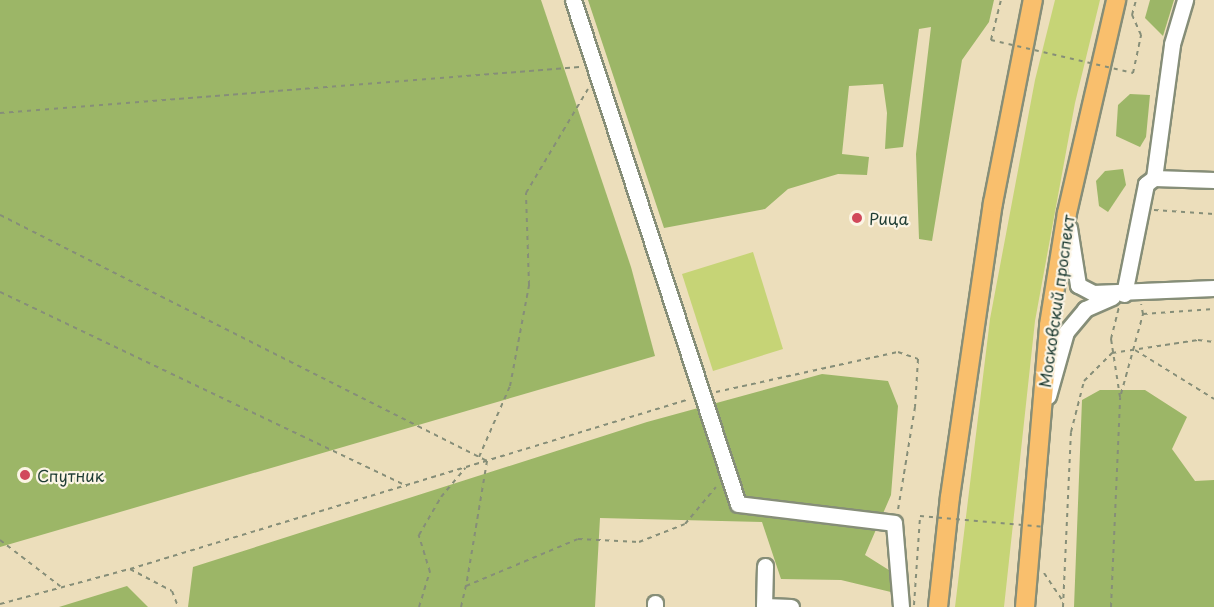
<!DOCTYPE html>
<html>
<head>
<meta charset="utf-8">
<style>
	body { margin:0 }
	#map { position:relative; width:1214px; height:607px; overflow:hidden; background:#ecdebb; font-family:"Playpen Sans",sans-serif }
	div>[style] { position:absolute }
	.green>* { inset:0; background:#c6d476 }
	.forest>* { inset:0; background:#9cb667 }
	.path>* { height:2px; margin-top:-1px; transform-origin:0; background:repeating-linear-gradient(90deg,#868e78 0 4.5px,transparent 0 9px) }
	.roads { filter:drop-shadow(2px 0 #868e78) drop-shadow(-2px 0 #868e78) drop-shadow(0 2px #868e78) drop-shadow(0 -2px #868e78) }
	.minor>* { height:15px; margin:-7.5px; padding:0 7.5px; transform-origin:7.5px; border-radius:7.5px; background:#fff }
	.major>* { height:18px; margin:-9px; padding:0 9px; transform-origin:9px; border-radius:9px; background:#f9bf6d }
	.path-bridge>* { height:2px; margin-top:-1px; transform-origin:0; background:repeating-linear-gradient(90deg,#868e78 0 4.5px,transparent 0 9px) }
	.dots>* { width:16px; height:16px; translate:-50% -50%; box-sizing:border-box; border:3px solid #fcf5e5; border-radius:50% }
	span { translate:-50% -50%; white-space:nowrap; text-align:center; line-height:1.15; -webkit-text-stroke:4.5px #fcf5e5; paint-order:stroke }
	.poi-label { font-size:16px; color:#1f3d34 }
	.left { translate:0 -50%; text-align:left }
	.street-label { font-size:16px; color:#1f3d34 }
</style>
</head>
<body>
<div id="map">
	<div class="green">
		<div style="clip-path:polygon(1055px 0,1100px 0,1075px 103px,1035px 321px,1004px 607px,955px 607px,990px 319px,1035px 80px)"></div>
		<div style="clip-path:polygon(753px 252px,783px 349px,713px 371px,682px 274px)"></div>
	</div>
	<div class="forest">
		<div style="clip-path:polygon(0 0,541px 0,631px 267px,655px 356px,0 547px)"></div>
		<div style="clip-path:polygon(588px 0,994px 0,989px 22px,962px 60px,932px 241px,919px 239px,916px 154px,931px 27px,919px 29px,903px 147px,885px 149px,887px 113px,883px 84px,849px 86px,842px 154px,869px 157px,867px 175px,838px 174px,788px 189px,765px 209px,664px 228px)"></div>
		<div style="clip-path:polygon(1150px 0,1174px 0,1163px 36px,1145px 18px)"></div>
		<div style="clip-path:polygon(1130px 94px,1150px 95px,1146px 137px,1140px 147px,1116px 136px,1118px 105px)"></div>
		<div style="clip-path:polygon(1123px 169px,1126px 185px,1108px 212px,1099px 206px,1096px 181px,1105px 171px)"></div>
		<div style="clip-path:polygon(822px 374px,888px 381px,898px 406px,891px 495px,865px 555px,892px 572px,895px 593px,841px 580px,781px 579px,762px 522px,600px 518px,595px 607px,188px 607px,193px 567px,647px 422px)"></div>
		<div style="clip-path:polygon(1100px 390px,1145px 390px,1187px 417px,1172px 449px,1195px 481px,1214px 480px,1214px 607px,1074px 607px,1082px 400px)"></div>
		<div style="clip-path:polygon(127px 586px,148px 607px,59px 607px)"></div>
	</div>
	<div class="path">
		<div style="left:991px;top:40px;width:41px;rotate:-76deg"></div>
		<div style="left:1133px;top:73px;width:39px;rotate:-78deg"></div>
		<div style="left:1141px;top:35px;width:22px;rotate:-114deg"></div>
		<div style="left:1132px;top:15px;width:16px;rotate:-75deg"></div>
		<div style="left:0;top:113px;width:581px;rotate:-4.54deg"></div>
		<div style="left:1154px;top:210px;width:60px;rotate:3.8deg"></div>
		<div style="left:0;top:215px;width:546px;rotate:26.8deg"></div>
		<div style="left:487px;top:461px;width:127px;rotate:99.5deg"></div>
		<div style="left:0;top:292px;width:451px;rotate:25.5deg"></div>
		<div style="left:1143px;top:314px;width:71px;rotate:-4deg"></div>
		<div style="left:1135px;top:350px;width:93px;rotate:31.8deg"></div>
		<div style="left:716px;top:392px;width:186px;rotate:-12.4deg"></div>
		<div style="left:898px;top:352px;width:21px;rotate:19deg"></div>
		<div style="left:918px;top:359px;width:48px;rotate:93.6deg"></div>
		<div style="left:915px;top:407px;width:104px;rotate:99.4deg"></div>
		<div style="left:1121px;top:394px;width:83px;rotate:-74.6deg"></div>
		<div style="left:1143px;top:314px;width:10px;rotate:-101deg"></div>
		<div style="left:479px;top:457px;width:77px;rotate:-66.4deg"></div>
		<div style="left:510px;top:386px;width:103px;rotate:-79.3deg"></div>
		<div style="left:529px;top:285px;width:92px;rotate:-91.9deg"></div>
		<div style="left:526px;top:193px;width:121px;rotate:-59.2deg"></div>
		<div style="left:0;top:540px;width:76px;rotate:37.5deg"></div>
		<div style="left:130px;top:569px;width:47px;rotate:27.6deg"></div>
		<div style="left:172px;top:591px;width:17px;rotate:69deg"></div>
		<div style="left:1044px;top:573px;width:34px;rotate:56deg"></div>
		<div style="left:0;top:604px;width:135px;rotate:-15.1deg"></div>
		<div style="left:130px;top:569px;width:585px;rotate:-16.89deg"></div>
		<div style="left:914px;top:605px;width:89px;rotate:-86.1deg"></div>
		<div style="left:419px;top:607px;width:37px;rotate:-73deg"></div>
		<div style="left:430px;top:572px;width:39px;rotate:-107deg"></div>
		<div style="left:419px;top:535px;width:44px;rotate:-59.9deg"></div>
		<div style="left:441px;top:497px;width:38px;rotate:-50deg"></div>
		<div style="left:461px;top:607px;width:22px;rotate:-77deg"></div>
		<div style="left:466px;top:586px;width:121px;rotate:-22.8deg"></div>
		<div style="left:578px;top:539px;width:61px;rotate:2.8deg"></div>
		<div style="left:639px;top:542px;width:49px;rotate:-21.4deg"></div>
		<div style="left:685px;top:524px;width:48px;rotate:-50deg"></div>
		<div style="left:1063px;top:607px;width:175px;rotate:-87.4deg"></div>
		<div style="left:1071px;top:432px;width:53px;rotate:-75.7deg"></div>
		<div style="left:1084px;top:381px;width:40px;rotate:-45deg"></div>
		<div style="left:1112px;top:353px;width:87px;rotate:-8.6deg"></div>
		<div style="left:1198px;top:340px;width:16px;rotate:7deg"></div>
		<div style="left:1111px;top:607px;width:210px;rotate:-87.5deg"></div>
		<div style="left:1120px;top:397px;width:59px;rotate:-98.8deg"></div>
		<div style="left:1111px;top:339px;width:32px;rotate:-76deg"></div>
	</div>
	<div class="roads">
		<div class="minor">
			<div style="left:573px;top:0;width:530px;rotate:71.87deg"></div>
			<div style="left:738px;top:504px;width:157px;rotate:6.9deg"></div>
			<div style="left:894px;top:523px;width:84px;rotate:85.2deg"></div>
			<div style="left:1154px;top:178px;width:135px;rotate:-82.3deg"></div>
			<div style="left:1172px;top:44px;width:46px;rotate:-73.5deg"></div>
			<div style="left:1069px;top:228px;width:58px;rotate:81deg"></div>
			<div style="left:1078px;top:285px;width:17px;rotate:28deg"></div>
			<div style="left:1093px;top:293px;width:121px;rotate:-2.4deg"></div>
			<div style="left:1124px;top:294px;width:112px;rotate:-78.7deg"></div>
			<div style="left:1146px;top:184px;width:10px;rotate:-37deg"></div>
			<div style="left:1154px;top:178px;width:60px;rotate:1.9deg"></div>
			<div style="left:1048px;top:396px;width:66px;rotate:-74.3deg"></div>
			<div style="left:1066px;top:332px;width:30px;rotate:-50deg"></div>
			<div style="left:1085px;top:309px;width:30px;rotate:-24deg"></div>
			<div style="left:765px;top:566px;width:40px;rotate:91.4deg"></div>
			<div style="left:764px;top:606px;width:27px;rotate:2deg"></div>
			<div style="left:655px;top:607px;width:4px;rotate:-90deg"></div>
		</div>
		<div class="major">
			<div style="left:938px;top:607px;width:111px;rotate:-83.8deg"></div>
			<div style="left:950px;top:497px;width:297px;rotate:-81.7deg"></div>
			<div style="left:993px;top:203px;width:207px;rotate:-78.9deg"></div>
			<div style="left:1025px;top:607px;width:283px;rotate:-85.1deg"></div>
			<div style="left:1049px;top:325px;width:113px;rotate:-80.9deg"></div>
			<div style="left:1067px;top:213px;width:219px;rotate:-77deg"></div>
		</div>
	</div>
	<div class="path-bridge">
		<div style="left:991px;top:40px;width:146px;rotate:13.1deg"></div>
		<div style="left:920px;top:516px;width:126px;rotate:5deg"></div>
	</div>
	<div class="dots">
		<div style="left:857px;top:218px;background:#d1495b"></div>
		<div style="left:25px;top:475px;background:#d1495b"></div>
	</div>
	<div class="poi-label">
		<span class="left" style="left:869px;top:218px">Рица</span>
		<span class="left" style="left:37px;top:475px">Спутник</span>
	</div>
	<div class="street-label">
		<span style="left:1056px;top:301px;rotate:-82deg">Московский проспект</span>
	</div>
</div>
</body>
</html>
